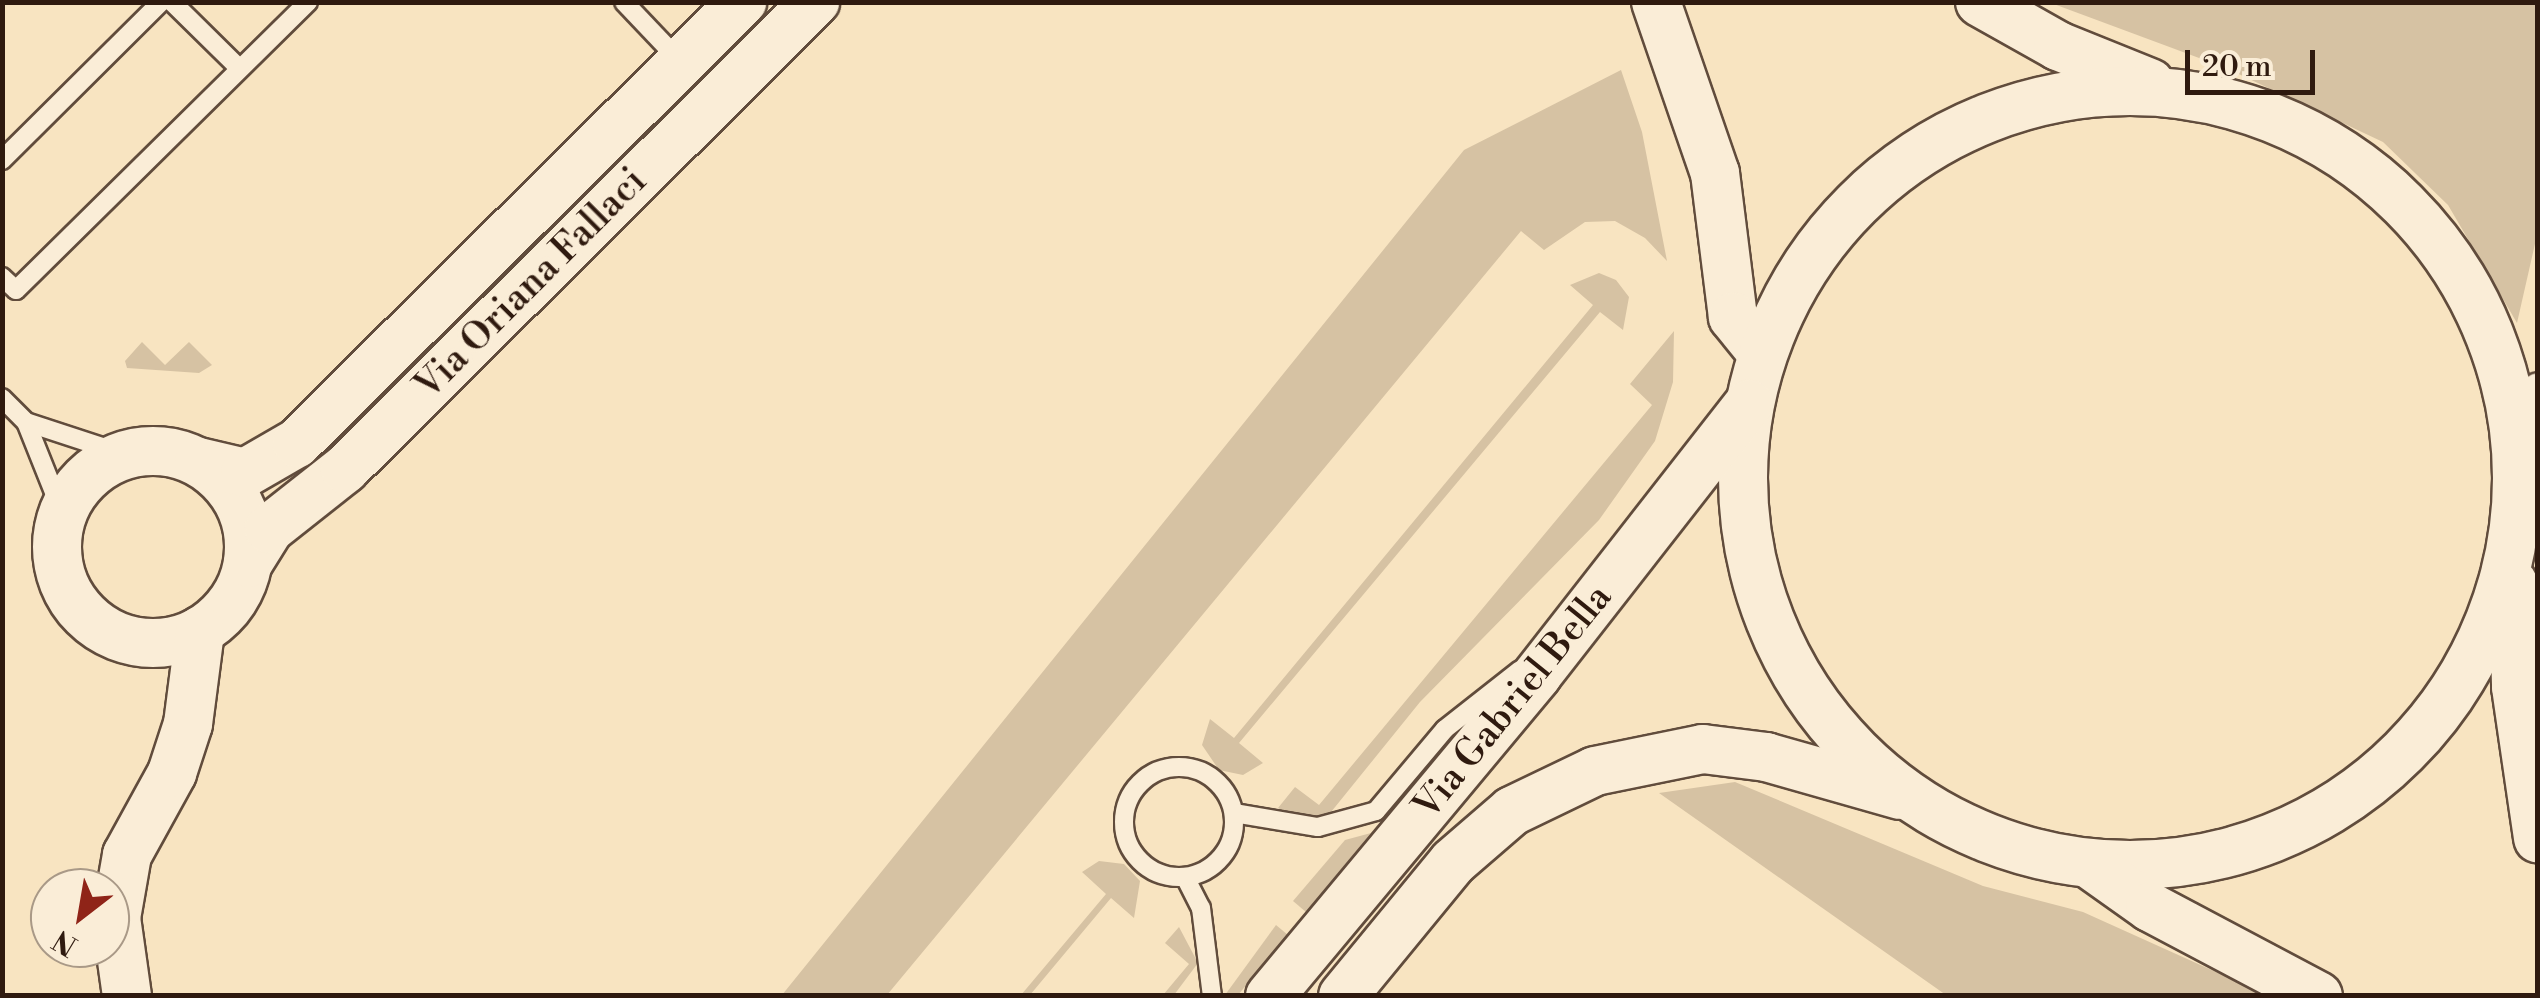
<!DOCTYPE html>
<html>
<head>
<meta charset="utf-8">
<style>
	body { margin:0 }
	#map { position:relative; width:2540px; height:998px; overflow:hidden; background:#f8e4c1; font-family:"Libre Bodoni",serif }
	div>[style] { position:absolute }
	.green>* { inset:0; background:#d6c2a3 }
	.roads { filter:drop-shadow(2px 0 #614c3c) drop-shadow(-2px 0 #614c3c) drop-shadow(0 2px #614c3c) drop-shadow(0 -2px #614c3c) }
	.lane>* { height:18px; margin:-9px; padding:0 9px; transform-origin:9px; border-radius:9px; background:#faedd7 }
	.lane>.ring { margin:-9px; padding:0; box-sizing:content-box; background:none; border:18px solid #faedd7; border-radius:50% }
	.street>* { height:32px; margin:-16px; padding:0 16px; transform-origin:16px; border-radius:16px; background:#faedd7 }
	.secondary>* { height:48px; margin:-24px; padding:0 24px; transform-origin:24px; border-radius:24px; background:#faedd7 }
	.secondary>.ring { margin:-24px; padding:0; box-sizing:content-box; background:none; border:48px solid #faedd7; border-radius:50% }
	span { translate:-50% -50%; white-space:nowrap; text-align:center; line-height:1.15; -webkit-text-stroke:8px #faedd7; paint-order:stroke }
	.street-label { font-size:38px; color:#2f1a0f }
	.frame { position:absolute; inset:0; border:5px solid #2f1a0f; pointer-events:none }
	.north { position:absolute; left:30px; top:868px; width:100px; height:100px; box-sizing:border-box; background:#faedd7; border:2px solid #a99987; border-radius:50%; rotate:211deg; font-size:28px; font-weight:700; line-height:40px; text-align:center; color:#2f1a0f }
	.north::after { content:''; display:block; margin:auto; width:35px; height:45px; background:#8f2418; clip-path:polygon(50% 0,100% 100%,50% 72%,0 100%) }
	.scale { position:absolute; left:2185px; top:50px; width:130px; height:45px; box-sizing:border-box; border:5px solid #2f1a0f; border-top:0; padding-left:12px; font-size:30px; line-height:35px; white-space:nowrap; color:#2f1a0f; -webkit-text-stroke:8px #faedd7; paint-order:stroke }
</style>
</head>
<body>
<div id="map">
	<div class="green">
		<div style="clip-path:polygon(2051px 3px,2537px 3px,2537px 235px,2517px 323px,2448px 205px,2383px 142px,2226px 68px)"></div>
		<div style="clip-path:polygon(1621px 70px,1642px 132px,1667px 261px,1645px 238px,1615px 221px,1585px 222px,1544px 250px,1521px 231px,887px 995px,782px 995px,1464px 150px)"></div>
		<div style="clip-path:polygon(1599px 273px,1616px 280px,1629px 297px,1623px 330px,1600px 312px,1239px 743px,1263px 763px,1243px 775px,1219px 770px,1202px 745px,1210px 719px,1234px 738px,1593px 305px,1570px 285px)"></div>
		<div style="clip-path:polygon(1674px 331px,1673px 382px,1655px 441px,1599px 520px,1420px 702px,1327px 817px,1295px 818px,1278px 808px,1295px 787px,1319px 805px,1652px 405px,1630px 384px)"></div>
		<div style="clip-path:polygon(142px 342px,165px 365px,189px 342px,212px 365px,199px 373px,127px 368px,125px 361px)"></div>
		<div style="clip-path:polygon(1735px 782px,1983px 886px,2083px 912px,2267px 995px,1946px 995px,1659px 793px)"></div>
		<div style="clip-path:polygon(1371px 833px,1306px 912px,1293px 901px,1345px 840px)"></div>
		<div style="clip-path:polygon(1099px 861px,1124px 864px,1140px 881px,1134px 918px,1111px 898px,1030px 995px,1021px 995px,1106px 894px,1082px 872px)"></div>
		<div style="clip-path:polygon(1276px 925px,1288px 935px,1238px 995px,1225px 995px)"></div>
		<div style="clip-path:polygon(1179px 927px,1198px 963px,1174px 995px,1163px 995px,1189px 964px,1165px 943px)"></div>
	</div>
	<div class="roads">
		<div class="lane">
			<div style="left:172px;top:2px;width:95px;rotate:44.6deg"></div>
			<div style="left:624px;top:2px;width:83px;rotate:46.5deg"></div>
			<div style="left:2px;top:160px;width:224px;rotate:-44.8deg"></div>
			<div style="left:2px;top:277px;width:19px;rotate:43deg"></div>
			<div style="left:16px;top:290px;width:410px;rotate:-44.6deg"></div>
			<div style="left:2px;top:398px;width:34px;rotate:45deg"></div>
			<div style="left:26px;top:422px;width:97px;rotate:68.2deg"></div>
			<div style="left:26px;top:422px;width:106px;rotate:18.1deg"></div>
			<div class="ring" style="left:1124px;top:767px;width:92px;height:92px"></div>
			<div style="left:1234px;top:813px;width:85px;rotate:9.5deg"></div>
			<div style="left:1318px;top:827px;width:60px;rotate:-15.4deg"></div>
			<div style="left:1376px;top:811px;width:107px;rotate:-49.9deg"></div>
			<div style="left:1445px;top:729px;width:95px;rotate:-38.2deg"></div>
			<div style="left:1185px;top:877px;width:35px;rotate:63deg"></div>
			<div style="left:1201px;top:908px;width:89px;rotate:82.9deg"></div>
		</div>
		<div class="street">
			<div style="left:2517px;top:452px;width:66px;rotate:-71.6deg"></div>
		</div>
		<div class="secondary">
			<div style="left:1656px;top:2px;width:181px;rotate:71deg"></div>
			<div style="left:1715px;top:173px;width:145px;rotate:82.9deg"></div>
			<div style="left:1733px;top:317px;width:46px;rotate:51.1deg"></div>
			<div style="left:1980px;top:2px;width:90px;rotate:29.4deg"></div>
			<div style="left:2058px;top:46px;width:99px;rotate:21.9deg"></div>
			<div class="ring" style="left:1743px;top:91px;width:726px;height:726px"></div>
			<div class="ring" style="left:57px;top:451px;width:144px;height:144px"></div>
			<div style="left:199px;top:462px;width:47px;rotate:13.4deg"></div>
			<div style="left:245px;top:473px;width:60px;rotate:-30deg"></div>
			<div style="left:297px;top:443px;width:627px;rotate:-44.74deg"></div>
			<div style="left:248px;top:563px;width:40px;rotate:-58deg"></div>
			<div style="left:269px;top:529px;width:97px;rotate:-38.3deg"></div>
			<div style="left:345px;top:469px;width:663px;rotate:-44.82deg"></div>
			<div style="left:2513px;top:583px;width:104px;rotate:88.3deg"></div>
			<div style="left:2516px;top:687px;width:153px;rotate:81.7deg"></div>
			<div style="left:2088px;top:863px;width:76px;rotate:35.4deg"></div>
			<div style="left:2150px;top:907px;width:190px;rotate:27.9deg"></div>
			<div style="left:127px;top:996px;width:79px;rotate:-98deg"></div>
			<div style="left:116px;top:918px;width:64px;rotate:-80.1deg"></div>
			<div style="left:127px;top:855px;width:94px;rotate:-61.2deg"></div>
			<div style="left:172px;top:773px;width:52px;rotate:-71.9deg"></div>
			<div style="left:188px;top:724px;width:94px;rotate:-82.6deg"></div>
			<div style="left:1270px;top:996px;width:418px;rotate:-50.2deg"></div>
			<div style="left:1537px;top:675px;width:344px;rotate:-52deg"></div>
			<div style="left:1343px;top:996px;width:173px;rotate:-50.6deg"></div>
			<div style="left:1453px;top:862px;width:78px;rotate:-40.8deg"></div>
			<div style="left:1512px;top:811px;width:92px;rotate:-25.7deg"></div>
			<div style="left:1595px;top:771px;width:110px;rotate:-11.5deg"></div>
			<div style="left:1703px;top:749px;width:64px;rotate:7.2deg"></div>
			<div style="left:1766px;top:757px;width:139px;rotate:15.8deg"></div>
		</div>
	</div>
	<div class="street-label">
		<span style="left:531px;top:284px;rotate:-45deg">Via Oriana Fallaci</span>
		<span style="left:1513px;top:702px;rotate:-51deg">Via Gabriel Bella</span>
	</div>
	<div class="frame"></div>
	<div class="north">N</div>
	<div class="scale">20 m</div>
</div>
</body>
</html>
